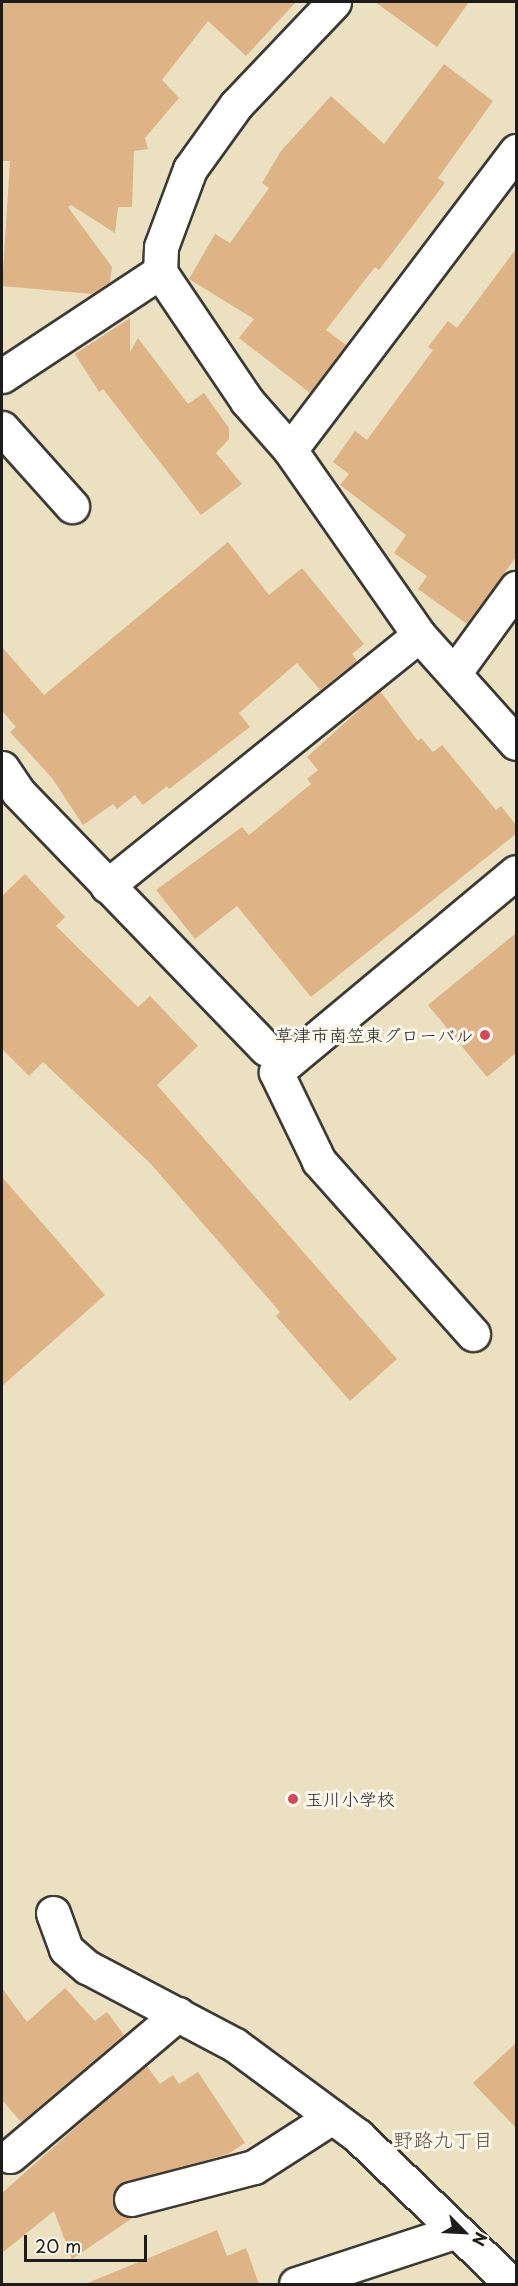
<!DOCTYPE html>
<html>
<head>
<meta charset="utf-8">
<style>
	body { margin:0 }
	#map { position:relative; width:518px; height:2286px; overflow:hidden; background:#ebe1c0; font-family:"Playpen Sans","Klee One",sans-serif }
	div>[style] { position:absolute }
	.building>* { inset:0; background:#deb386 }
	.roads { filter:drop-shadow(2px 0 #3b3a35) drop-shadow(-2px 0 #3b3a35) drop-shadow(0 2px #3b3a35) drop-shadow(0 -2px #3b3a35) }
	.minor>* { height:33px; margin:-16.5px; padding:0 16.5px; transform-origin:16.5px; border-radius:16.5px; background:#fff }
	.dots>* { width:16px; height:16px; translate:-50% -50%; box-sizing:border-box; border:3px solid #fbf7ec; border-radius:50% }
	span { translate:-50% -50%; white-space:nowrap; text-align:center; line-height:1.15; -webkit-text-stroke:6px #fbf7ec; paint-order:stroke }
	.poi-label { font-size:18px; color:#1c1c1c }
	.right { translate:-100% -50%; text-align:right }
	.left { translate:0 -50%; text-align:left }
	.neighbourhood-label { font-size:20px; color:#605141 }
	.frame { position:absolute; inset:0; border:3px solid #1c1c1c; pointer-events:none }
	.north { position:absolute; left:434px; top:2202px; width:60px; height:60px; -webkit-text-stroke:4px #fbf7ec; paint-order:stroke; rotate:114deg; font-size:16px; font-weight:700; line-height:24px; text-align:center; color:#1c1c1c }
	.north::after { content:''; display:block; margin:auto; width:21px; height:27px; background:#1c1c1c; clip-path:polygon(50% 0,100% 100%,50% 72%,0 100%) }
	.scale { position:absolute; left:24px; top:2235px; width:123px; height:27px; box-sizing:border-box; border:3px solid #1c1c1c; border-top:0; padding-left:8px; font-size:18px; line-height:21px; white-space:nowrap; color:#1c1c1c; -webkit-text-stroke:4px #fbf7ec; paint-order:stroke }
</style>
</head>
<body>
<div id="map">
	<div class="building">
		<div style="clip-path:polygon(2px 2px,296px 2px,246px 56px,208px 21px,162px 80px,179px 98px,145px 138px,148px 149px,134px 151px,132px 207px,118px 207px,115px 233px,71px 205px,68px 207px,112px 267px,110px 282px,92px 294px,2px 286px,10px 161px,2px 161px)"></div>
		<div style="clip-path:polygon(375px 2px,469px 2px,437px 47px)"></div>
		<div style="clip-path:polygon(444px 64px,493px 101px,438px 178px,445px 183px,379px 270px,375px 267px,326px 330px,346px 345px,310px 393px,239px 338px,254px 319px,189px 279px,215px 234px,230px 243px,269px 188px,262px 183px,281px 151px,331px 96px,384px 144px)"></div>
		<div style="clip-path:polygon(516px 249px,516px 557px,467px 624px,418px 589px,427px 576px,394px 553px,406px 535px,340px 485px,349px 474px,333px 462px,355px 431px,367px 440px,433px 350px,428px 347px,448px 321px,457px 328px)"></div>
		<div style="clip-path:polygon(130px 318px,130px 352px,138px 338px,188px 404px,204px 393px,229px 428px,229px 439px,216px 453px,242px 484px,201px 515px,103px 389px,99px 392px,75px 354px)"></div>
		<div style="clip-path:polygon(228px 542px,269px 595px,302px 568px,364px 644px,352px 654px,357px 661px,320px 690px,297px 663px,239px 713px,250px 727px,169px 789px,167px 786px,143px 805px,135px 795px,117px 809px,113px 804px,83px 825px,52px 778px,10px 732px,16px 727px,2px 711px,2px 647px,44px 695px)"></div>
		<div style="clip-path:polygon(380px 691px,418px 741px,421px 738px,433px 752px,442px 745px,496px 810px,501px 806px,516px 825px,516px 834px,311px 997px,237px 906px,195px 939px,156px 890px,242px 827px,249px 835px,311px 784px,307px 779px,318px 770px,307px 757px)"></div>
		<div style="clip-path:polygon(25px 874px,65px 917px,56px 926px,138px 1007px,150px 996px,198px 1046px,157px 1085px,397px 1359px,350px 1401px,276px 1316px,280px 1312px,150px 1163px,43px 1062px,29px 1076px,2px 1049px,2px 896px)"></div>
		<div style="clip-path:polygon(516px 933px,516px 1053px,487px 1077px,428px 1005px)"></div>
		<div style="clip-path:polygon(2px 1177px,105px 1295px,2px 1386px)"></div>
		<div style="clip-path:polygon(2px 1988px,27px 2022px,65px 1988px,95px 2021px,107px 2012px,124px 2035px,21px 2122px,2px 2100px)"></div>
		<div style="clip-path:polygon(516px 2043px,516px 2128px,473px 2083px)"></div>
		<div style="clip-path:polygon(146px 2065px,160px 2084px,173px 2075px,179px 2084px,198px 2072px,245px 2143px,228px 2154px,118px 2185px,113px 2204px,118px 2213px,134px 2217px,72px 2259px,54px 2211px,2px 2253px,2px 2193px)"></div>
		<div style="clip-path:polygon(217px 2230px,227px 2256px,246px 2248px,259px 2284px,85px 2284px)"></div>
	</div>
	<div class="roads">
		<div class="minor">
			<div style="left:334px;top:2px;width:142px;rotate:133.6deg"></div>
			<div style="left:236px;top:105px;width:79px;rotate:125.7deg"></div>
			<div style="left:190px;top:169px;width:83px;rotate:110.4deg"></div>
			<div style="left:161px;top:247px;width:25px;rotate:92deg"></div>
			<div style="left:160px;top:272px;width:156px;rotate:56deg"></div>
			<div style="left:247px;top:401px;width:65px;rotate:48.7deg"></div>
			<div style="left:290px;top:450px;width:226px;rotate:55.1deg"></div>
			<div style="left:419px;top:635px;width:145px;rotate:48.1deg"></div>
			<div style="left:2px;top:376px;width:189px;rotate:-33.4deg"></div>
			<div style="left:2px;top:428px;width:105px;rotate:48.1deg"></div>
			<div style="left:290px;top:450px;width:375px;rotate:-52.9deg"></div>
			<div style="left:455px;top:672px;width:104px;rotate:-54deg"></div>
			<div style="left:2px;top:768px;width:29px;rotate:56deg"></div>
			<div style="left:18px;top:792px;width:357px;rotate:46deg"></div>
			<div style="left:107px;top:886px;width:400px;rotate:-38.8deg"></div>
			<div style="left:473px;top:1334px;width:232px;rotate:-131.7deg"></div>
			<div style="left:319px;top:1161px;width:99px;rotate:-115.8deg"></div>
			<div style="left:276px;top:1072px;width:312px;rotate:-39.8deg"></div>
			<div style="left:53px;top:1913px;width:38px;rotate:70deg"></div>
			<div style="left:66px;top:1949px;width:28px;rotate:41deg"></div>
			<div style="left:87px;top:1967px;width:167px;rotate:27.8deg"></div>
			<div style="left:235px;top:2045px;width:153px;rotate:36.5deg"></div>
			<div style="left:358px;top:2136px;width:214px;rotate:43.9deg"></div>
			<div style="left:10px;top:2156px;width:220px;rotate:-40.2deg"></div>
			<div style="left:131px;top:2199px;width:127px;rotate:-14.6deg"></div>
			<div style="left:254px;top:2167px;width:93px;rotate:-32.7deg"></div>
			<div style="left:296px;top:2284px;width:169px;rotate:-18.2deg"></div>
		</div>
	</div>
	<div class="dots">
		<div style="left:485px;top:1035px;background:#d1495b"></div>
		<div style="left:293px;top:1799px;background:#d1495b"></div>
	</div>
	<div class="poi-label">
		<span class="right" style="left:473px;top:1035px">草津市南笠東グローバル</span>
		<span class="left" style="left:305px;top:1799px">玉川小学校</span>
	</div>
	<div class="neighbourhood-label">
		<span style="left:443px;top:2139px">野路九丁目</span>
	</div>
	<div class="frame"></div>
	<div class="north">N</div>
	<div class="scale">20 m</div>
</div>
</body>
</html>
